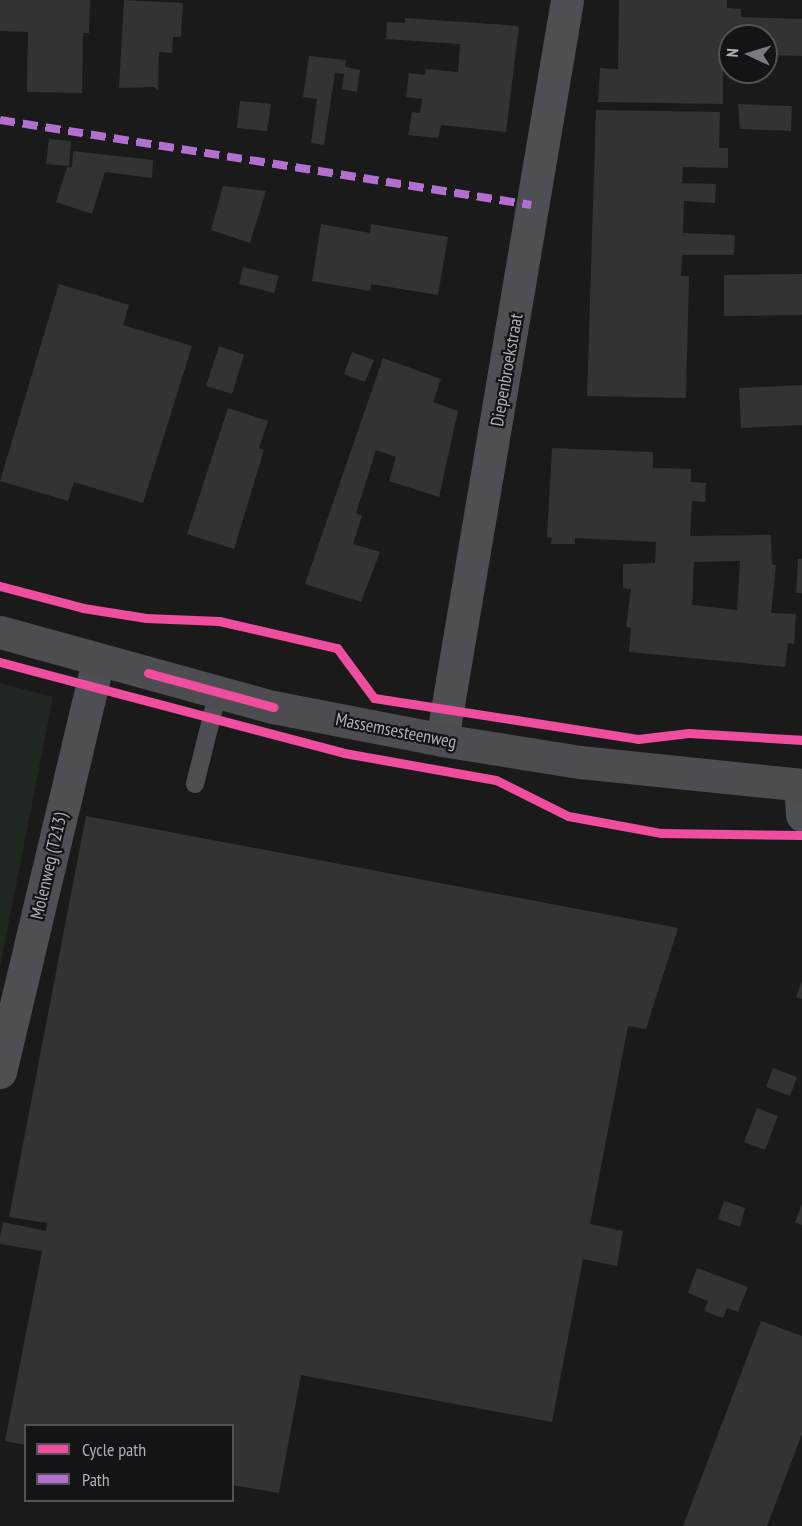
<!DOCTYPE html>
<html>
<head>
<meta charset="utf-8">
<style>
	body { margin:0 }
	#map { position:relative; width:802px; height:1526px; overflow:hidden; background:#1a1a1a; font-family:"PT Sans Narrow",sans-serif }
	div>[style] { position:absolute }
	.green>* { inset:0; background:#202721 }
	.building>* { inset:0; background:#333334 }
	.service>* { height:18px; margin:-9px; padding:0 9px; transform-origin:9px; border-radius:9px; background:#4e4f53 }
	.minor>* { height:33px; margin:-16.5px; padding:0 16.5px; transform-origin:16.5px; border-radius:16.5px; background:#4e4f53 }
	.secondary>* { height:33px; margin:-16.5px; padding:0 16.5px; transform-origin:16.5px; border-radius:16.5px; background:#4d4d51 }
	.quiet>* { height:8px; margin-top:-4px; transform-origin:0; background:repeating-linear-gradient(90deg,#b36fd0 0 15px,transparent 0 23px) }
	.cycleway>* { height:9px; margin:-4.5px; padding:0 4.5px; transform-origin:4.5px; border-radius:4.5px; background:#ef4d9e }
	span { translate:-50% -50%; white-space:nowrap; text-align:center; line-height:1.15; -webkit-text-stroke:4.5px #141416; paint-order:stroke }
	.street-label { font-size:18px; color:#acb0ba }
	.legend { position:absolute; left:24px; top:1424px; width:210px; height:78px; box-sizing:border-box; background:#141416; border:2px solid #515258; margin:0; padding:8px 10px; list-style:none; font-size:18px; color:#acb0ba }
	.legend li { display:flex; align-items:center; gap:12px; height:30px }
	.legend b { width:30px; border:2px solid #515258 }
	.north { position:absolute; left:718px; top:24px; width:60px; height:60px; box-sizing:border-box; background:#141416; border:2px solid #515258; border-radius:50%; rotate:274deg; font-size:16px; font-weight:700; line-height:24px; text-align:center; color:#acb0ba }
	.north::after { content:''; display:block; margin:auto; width:21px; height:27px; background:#797c82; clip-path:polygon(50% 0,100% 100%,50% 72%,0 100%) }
</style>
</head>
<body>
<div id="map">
	<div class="green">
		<div style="clip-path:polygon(0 683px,53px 697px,0 967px)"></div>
	</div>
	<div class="building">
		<div style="clip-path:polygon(0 0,90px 0,89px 33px,83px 33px,82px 93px,27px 92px,28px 32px,0 31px)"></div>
		<div style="clip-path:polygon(124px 0,183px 3px,181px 37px,173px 37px,172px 53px,159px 52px,158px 90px,154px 87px,119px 88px)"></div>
		<div style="clip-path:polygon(619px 0,727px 0,727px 8px,741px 9px,741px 17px,802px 19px,802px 56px,766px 55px,766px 36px,730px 36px,730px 53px,723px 53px,723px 104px,598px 102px,600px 68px,618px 69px)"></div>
		<div style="clip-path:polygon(405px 18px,519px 26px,506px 132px,441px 125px,438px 138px,408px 135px,412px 112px,420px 113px,422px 99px,406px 97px,409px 73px,425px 75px,426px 69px,458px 72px,460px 44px,386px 39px,387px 22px,405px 23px)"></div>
		<div style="clip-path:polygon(309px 56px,346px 60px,345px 67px,360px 70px,357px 92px,342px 89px,344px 74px,335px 73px,324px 145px,311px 143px,317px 99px,303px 97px)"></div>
		<div style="clip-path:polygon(240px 101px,271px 104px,267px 131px,237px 128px)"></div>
		<div style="clip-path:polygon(738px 104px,792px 106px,791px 131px,740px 129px)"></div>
		<div style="clip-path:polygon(596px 110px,720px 112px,719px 148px,728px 148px,728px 168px,683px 167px,682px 183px,716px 184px,715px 203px,684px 201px,683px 233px,735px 235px,734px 255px,682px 255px,681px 276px,689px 276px,686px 398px,587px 396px)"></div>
		<div style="clip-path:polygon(49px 139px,71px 141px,69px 166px,46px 164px)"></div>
		<div style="clip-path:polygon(73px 151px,153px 160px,152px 178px,105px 172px,92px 214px,56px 202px,67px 167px,72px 167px)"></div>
		<div style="clip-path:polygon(223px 186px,266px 191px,250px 243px,211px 230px)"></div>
		<div style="clip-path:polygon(321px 224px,370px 233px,371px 224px,448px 237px,438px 295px,371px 284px,370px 291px,312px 281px)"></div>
		<div style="clip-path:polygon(243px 267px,279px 276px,274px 293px,239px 284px)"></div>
		<div style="clip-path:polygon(802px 274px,802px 315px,724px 316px,724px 275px)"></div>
		<div style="clip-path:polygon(59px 284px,129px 305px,123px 325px,192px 346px,143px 503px,74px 482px,68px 501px,0 481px)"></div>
		<div style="clip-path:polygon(219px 346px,244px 355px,232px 394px,206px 386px)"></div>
		<div style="clip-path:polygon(352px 352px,374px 360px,365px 382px,344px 374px)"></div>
		<div style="clip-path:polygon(383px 358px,441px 379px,433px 402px,458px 411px,439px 497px,389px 481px,396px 457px,376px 450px,356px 513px,362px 516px,353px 544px,380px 552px,361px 602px,305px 584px)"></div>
		<div style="clip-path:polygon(802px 385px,802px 425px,741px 428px,739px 388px)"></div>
		<div style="clip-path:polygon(228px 408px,268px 421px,259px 448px,264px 450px,234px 549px,187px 534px)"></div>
		<div style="clip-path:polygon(evenodd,552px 448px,653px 452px,653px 468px,691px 469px,691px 482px,706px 483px,705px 502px,692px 501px,690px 536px,771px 535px,772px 564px,776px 565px,771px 613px,796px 614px,794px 644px,788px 643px,785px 667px,629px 652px,631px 628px,626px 627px,631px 589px,623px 588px,623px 564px,655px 563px,656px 542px,575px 538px,575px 544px,551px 544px,552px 538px,547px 537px,552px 448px,740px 561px,737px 610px,692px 605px,694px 562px,740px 561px)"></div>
		<div style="clip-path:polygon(798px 559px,802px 559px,802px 593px,796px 593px)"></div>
		<div style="clip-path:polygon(86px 816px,678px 928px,646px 1029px,628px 1026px,590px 1224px,623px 1231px,617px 1266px,583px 1259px,552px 1422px,301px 1375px,279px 1493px,232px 1485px,232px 1425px,26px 1425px,26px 1445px,5px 1441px,42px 1251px,0 1244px,0 1236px,3px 1222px,46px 1231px,47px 1223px,9px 1217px)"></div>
		<div style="clip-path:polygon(802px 981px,802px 999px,796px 997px)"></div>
		<div style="clip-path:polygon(773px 1068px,797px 1077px,790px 1096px,766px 1087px)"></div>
		<div style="clip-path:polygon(757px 1108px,778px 1116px,765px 1150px,744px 1142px)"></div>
		<div style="clip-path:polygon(724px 1201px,745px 1208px,740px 1227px,718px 1219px)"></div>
		<div style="clip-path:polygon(802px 1204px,802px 1225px,795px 1222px)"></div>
		<div style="clip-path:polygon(697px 1268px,748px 1287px,738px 1312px,727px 1308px,723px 1318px,704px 1311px,708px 1301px,688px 1293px)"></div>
		<div style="clip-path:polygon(761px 1321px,802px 1336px,802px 1434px,797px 1447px,767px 1526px,683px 1526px)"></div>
	</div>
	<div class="service">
		<div style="left:195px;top:784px;width:95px;rotate:-76deg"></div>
	</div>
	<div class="minor">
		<div style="left:442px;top:740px;width:750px;rotate:-80.41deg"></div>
		<div style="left:800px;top:785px;width:30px;rotate:86deg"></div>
		<div style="left:0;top:1072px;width:423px;rotate:-76.6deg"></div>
	</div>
	<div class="secondary">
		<div style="left:0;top:632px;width:283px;rotate:15.4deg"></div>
		<div style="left:273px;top:707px;width:172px;rotate:11deg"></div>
		<div style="left:442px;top:740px;width:140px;rotate:9.1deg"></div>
		<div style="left:580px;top:762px;width:223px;rotate:5.9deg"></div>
	</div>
	<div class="quiet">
		<div style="left:0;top:120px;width:538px;rotate:9.09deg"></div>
	</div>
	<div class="cycleway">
		<div style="left:0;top:586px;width:86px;rotate:14.8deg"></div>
		<div style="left:83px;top:608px;width:64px;rotate:9deg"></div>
		<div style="left:146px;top:618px;width:73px;rotate:2.4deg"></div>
		<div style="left:219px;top:621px;width:121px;rotate:12.9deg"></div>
		<div style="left:337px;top:648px;width:62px;rotate:53.5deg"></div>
		<div style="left:374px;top:698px;width:267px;rotate:8.8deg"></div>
		<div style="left:638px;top:739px;width:51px;rotate:-6.7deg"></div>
		<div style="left:689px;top:733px;width:113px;rotate:3.5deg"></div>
		<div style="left:0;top:662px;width:356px;rotate:14.8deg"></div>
		<div style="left:344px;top:753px;width:154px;rotate:10.1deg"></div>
		<div style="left:496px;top:780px;width:80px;rotate:26.6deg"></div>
		<div style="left:568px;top:816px;width:95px;rotate:10.4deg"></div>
		<div style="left:661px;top:833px;width:141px;rotate:0.8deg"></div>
		<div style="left:148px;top:673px;width:130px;rotate:15.2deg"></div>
	</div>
	<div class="street-label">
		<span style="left:507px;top:370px;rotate:-80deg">Diepenbroekstraat</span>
		<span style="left:396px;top:731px;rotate:11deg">Massemsesteenweg</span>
		<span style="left:49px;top:866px;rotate:-77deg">Molenweg (T213)</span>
	</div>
	<ul class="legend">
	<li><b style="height:8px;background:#ef4d9e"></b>Cycle path</li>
	<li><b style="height:8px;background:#b36fd0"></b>Path</li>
	</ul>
	<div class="north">N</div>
</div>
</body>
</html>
